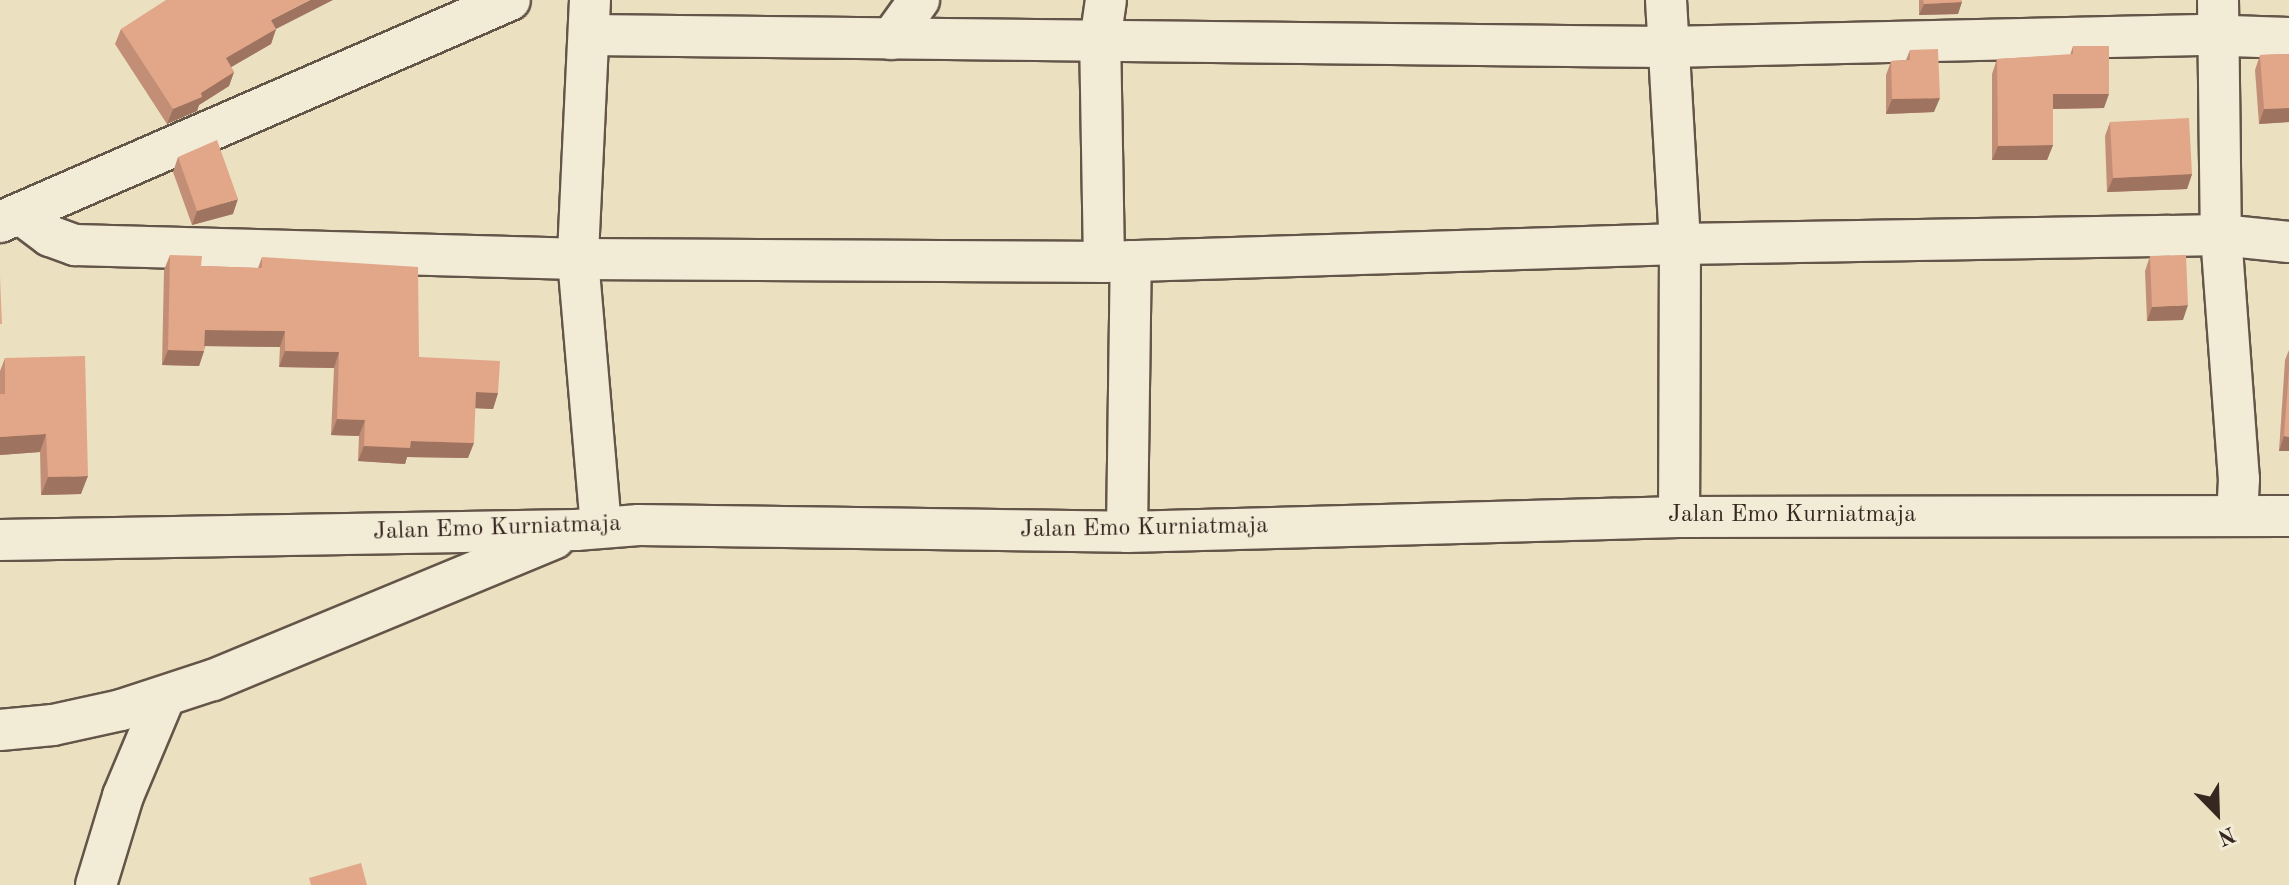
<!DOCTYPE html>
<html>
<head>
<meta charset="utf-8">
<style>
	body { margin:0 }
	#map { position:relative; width:2289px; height:885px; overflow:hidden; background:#ebe0c0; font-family:"Old Standard TT",serif }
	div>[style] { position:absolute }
	.roads { filter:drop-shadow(2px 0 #645549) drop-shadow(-2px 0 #645549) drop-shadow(0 2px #645549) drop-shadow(0 -2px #645549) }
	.minor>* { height:40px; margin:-20px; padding:0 20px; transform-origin:20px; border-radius:20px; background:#f2ebd6 }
	.wall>* { inset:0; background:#c28f76 }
	.shaded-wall>* { inset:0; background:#9e7460 }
	.building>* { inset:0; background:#e2a689 }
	span { translate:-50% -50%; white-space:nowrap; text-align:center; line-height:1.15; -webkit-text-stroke:6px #f2ebd6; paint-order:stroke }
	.street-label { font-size:24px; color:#372721 }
	.north { position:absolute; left:2177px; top:773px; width:80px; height:80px; -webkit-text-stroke:6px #f2ebd6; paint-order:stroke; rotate:157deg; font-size:22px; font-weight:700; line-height:32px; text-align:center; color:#372721 }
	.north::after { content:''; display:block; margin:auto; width:28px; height:36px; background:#372721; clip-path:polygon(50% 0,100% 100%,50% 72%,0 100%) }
</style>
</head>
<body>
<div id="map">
	<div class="roads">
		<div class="minor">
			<div style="left:590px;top:0;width:259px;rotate:92.7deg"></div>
			<div style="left:578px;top:259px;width:269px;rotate:85.1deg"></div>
			<div style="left:1666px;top:0;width:244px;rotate:86.7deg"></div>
			<div style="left:1680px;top:244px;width:273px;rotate:90.2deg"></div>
			<div style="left:2218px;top:0;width:235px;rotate:89.3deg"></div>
			<div style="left:2221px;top:235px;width:245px;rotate:85.8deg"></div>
			<div style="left:2239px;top:479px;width:34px;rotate:93deg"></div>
			<div style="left:589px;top:35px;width:1078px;rotate:0.64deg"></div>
			<div style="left:1667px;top:47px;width:534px;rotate:-1.29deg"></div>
			<div style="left:2201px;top:35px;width:88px;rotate:2deg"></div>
			<div style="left:891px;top:39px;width:48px;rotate:-54.3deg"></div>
			<div style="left:22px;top:215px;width:35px;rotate:37deg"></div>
			<div style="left:50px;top:236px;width:27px;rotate:20deg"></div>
			<div style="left:75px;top:245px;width:503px;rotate:1.59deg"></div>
			<div style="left:578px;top:259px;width:526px;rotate:0.33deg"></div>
			<div style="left:1104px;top:262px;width:576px;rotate:-1.79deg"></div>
			<div style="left:1680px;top:244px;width:541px;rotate:-0.95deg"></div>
			<div style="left:2221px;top:235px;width:68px;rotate:5.9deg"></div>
			<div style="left:0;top:222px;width:556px;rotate:-23.52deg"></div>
			<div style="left:1104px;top:262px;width:221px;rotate:-91deg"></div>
			<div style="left:1100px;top:41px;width:41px;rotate:-81.7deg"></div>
			<div style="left:1127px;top:532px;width:271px;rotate:-89.2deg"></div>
			<div style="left:0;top:540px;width:576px;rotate:-0.99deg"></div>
			<div style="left:576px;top:530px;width:63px;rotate:-4.5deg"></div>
			<div style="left:639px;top:525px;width:488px;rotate:0.8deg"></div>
			<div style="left:1127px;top:532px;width:552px;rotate:-1.56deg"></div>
			<div style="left:1679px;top:517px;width:610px;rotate:-0.09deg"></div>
			<div style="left:0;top:730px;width:53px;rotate:-5.4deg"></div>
			<div style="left:53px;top:725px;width:70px;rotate:-12.4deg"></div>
			<div style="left:121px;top:710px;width:97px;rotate:-18.1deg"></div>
			<div style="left:213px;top:680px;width:369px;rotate:-22.5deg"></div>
			<div style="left:96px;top:885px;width:93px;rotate:-73.1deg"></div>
			<div style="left:123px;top:796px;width:108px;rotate:-67.2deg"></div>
		</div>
	</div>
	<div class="wall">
		<div style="clip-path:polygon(1919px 0,1962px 0,1958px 14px,1919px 15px)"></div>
		<div style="clip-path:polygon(121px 29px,276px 29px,271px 44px,231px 67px,234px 72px,229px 86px,199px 105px,197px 111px,167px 124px,115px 44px)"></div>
		<div style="clip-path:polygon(2073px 46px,2104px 108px,2053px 109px,2053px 145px,2047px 160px,1992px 160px,1992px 74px,1997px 59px,2070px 55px)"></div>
		<div style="clip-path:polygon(1910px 50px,1934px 112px,1886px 114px,1886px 75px,1891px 61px,1906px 60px)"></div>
		<div style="clip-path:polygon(2289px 54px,2289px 122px,2259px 124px,2255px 70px,2260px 55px)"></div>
		<div style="clip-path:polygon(2110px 122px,2192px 174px,2187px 189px,2107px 192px,2105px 136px)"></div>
		<div style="clip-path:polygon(178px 157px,233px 214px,192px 225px,173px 172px)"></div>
		<div style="clip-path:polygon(170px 255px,201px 266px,258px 268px,262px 257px,419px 357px,498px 393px,493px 409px,475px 408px,468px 458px,407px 457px,405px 464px,358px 461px,359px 436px,331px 435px,334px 368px,279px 367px,280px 347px,205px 346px,204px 351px,199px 366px,162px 365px,164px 270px)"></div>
		<div style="clip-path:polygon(2150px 256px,2183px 320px,2147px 321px,2145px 271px)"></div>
		<div style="clip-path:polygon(2289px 350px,2289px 451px,2279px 451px,2285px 360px)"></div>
		<div style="clip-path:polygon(5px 358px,81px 494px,41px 495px,40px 452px,0 455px,0 371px)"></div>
	</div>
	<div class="shaded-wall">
		<div style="clip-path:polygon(310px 0,333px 0,276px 29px,271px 44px,221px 73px,226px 58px,271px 20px)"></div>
		<div style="clip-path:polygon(1962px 2px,1958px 14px,1919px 15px,1924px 4px)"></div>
		<div style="clip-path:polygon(234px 72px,229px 86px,199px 105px,197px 111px,167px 124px,173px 109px)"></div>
		<div style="clip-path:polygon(2053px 94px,2109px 94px,2104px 108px,2048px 109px)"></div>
		<div style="clip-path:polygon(1940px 98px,1934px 112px,1886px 114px,1892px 99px)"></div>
		<div style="clip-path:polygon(2289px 108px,2289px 122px,2259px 124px,2264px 109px)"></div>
		<div style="clip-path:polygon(2053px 145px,2047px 160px,1992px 160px,1998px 146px)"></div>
		<div style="clip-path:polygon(2192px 174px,2187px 189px,2107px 192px,2113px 178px)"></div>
		<div style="clip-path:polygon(238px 199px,233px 214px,192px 225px,197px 211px)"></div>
		<div style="clip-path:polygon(2188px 305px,2183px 320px,2147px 321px,2152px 307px)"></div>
		<div style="clip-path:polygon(205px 330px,285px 331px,280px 347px,199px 346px)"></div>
		<div style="clip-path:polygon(168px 350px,204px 351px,199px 366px,162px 365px)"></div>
		<div style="clip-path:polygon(285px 351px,339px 352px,334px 368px,279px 367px)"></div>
		<div style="clip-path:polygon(476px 392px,498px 393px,493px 409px,471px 408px)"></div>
		<div style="clip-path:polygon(337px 419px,365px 420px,359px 436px,331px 435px)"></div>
		<div style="clip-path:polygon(46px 434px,40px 452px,0 455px,0 437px)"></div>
		<div style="clip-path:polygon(2284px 436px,2289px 437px,2289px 451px,2279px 451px)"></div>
		<div style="clip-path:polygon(411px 441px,474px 443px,468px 458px,407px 457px,405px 464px,358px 461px,364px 446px)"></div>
		<div style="clip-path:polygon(88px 476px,81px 494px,41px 495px,48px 477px)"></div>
	</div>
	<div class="building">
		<div style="clip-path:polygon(166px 0,310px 0,271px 20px,276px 29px,226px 58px,234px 72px,201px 93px,202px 97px,173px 109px,121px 29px)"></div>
		<div style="clip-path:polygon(1923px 0,1962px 0,1962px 2px,1924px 4px)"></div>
		<div style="clip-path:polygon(2073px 46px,2109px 46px,2109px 94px,2053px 94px,2053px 145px,1998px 146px,1997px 59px,2073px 54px)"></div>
		<div style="clip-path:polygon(1938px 49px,1940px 98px,1892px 99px,1891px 61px,1910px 60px,1910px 50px)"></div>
		<div style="clip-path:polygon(2289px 54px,2289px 108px,2264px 109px,2260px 55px)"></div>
		<div style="clip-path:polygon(2189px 118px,2192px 174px,2113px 178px,2110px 122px)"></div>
		<div style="clip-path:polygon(217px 140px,238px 199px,197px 211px,178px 157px)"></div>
		<div style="clip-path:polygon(170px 255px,202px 256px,201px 266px,262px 268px,262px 257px,418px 267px,419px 357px,500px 361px,498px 393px,476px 392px,474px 443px,411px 441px,410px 448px,364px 446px,365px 420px,337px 419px,339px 352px,285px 351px,285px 331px,205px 330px,204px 351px,168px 350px)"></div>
		<div style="clip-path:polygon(2186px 255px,2188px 305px,2152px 307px,2150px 256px)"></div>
		<div style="clip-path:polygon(0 276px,2px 324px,0 324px)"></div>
		<div style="clip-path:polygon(85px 356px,88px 476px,48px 477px,46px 434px,0 437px,0 394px,5px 394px,5px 358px)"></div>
		<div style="clip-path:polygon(2289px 369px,2289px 437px,2284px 436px)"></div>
		<div style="clip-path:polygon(361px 863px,367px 885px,311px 885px,309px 878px)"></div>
	</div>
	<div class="street-label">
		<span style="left:1792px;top:516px">Jalan Emo Kurniatmaja</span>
		<span style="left:497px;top:529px;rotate:-2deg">Jalan Emo Kurniatmaja</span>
		<span style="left:1144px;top:529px;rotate:-1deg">Jalan Emo Kurniatmaja</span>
	</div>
	<div class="north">N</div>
</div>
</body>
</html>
